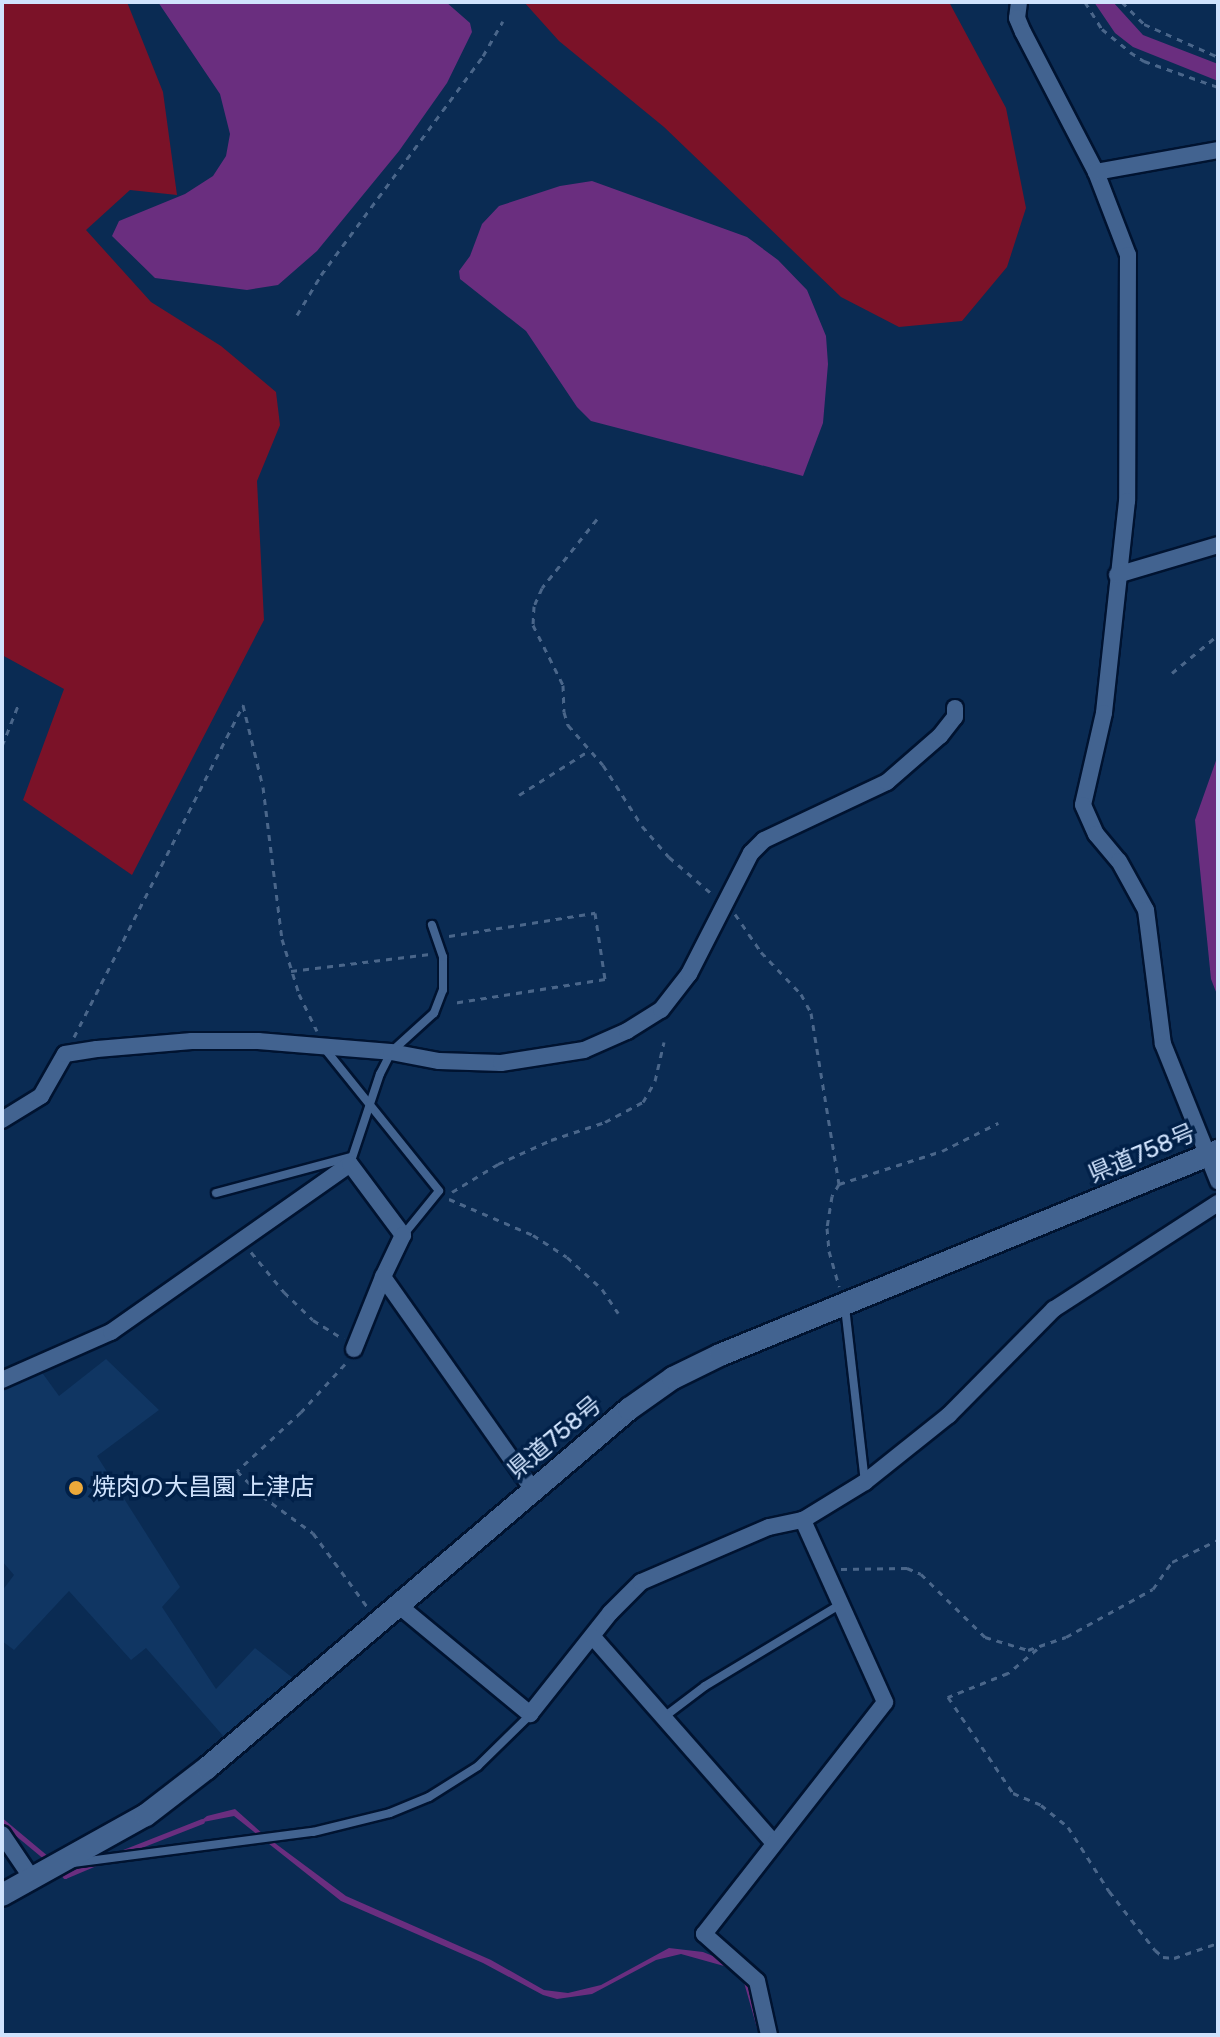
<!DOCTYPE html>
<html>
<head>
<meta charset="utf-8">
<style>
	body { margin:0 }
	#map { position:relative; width:1220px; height:2037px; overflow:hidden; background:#0a2b53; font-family:Rubik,"Noto Sans JP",sans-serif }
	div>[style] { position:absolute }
	.built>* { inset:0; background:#103663 }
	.green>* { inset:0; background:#7b1228 }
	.water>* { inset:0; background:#6a2e7f }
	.stream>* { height:5px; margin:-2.5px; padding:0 2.5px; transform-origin:2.5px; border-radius:2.5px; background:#6a2e7f }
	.path>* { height:3px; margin-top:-1.5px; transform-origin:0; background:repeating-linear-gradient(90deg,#4a668a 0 6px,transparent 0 12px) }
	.roads { filter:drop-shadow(2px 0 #001330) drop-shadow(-2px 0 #001330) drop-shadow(0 2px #001330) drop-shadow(0 -2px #001330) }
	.service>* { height:8px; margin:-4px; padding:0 4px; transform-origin:4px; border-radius:4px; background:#426390 }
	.minor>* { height:16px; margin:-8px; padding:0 8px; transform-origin:8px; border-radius:8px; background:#426390 }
	.secondary>* { height:22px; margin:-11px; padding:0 11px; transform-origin:11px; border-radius:11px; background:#426390 }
	.dots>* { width:22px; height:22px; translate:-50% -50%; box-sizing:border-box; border:4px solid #012048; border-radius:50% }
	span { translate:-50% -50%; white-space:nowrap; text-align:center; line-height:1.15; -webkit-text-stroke:7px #012048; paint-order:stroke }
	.street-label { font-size:24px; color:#d0e3fd }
	.poi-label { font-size:24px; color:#d0e3fd }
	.left { translate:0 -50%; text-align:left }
	.frame { position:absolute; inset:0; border:4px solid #d0e3fd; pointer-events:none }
</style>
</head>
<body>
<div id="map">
	<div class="built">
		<div style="clip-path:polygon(106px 1359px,159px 1410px,97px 1456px,180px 1587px,162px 1607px,216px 1689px,255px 1648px,294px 1679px,225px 1738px,146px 1648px,131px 1660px,69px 1591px,14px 1650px,2px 1641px,2px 1591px,14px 1575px,2px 1561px,2px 1386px,38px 1367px,59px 1396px)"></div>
	</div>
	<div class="green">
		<div style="clip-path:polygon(2px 2px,127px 2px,163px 92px,177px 195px,130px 190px,86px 230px,151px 302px,221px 346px,276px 392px,280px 425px,257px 481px,264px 620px,132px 875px,23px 800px,64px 689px,2px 655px)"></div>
		<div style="clip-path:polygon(524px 2px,949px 2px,1006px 108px,1026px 208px,1007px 267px,962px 321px,899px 327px,841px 297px,664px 127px,559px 41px)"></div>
	</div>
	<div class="water">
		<div style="clip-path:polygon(158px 2px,446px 2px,470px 23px,472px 32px,447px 83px,399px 151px,317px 251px,278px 285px,247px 290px,155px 278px,112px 236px,119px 221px,185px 194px,213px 176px,226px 156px,230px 134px,220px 94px)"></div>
		<div style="clip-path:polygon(1094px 2px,1113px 2px,1143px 35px,1218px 64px,1218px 81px,1133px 47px,1115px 33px)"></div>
		<div style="clip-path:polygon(592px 181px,747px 237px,778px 260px,807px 290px,826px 336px,828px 364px,823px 423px,803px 476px,591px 421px,577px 407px,526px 331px,460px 279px,459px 271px,470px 256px,482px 224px,499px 206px,560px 186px)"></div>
		<div style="clip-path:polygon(1218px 755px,1216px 824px,1218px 997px,1211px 979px,1195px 820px)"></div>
		<div style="clip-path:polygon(235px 1809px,264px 1835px,346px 1896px,491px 1960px,544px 1990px,568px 1993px,601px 1985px,669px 1948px,703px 1952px,733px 1964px,751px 1980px,765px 2035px,759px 2035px,743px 1979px,724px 1966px,681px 1954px,656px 1960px,592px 1994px,557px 1999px,543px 1995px,483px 1963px,341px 1901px,234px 1816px,198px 1823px,207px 1816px)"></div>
	</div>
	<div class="stream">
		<div style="left:2px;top:1821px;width:62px;rotate:39.8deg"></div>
		<div style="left:118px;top:1854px;width:90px;rotate:-21.4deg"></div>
		<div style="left:60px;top:1871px;width:7px;rotate:45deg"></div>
		<div style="left:65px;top:1876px;width:36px;rotate:-23deg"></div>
	</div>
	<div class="path">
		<div style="left:1085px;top:2px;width:32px;rotate:58deg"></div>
		<div style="left:1102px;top:29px;width:36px;rotate:39deg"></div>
		<div style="left:1130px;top:52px;width:17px;rotate:33deg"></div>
		<div style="left:1144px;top:61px;width:78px;rotate:19.4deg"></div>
		<div style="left:1122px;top:2px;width:31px;rotate:45deg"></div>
		<div style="left:1144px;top:24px;width:81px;rotate:24deg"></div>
		<div style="left:297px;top:315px;width:47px;rotate:-59deg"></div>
		<div style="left:321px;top:275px;width:272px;rotate:-53.5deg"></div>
		<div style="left:483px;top:56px;width:40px;rotate:-60.3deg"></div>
		<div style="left:597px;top:519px;width:88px;rotate:128.6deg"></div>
		<div style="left:542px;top:588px;width:20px;rotate:114deg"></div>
		<div style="left:534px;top:606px;width:19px;rotate:93deg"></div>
		<div style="left:533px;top:625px;width:67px;rotate:63.4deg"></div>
		<div style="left:563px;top:685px;width:27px;rotate:88deg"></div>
		<div style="left:564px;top:712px;width:14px;rotate:73deg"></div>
		<div style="left:568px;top:725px;width:53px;rotate:48.8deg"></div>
		<div style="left:603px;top:765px;width:72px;rotate:57.4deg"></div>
		<div style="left:642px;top:826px;width:41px;rotate:48.9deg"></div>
		<div style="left:669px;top:857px;width:57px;rotate:40.7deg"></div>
		<div style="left:1172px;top:673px;width:60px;rotate:-39.6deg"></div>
		<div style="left:243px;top:705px;width:84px;rotate:76.3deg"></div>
		<div style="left:263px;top:787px;width:153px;rotate:82.9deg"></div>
		<div style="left:282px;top:939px;width:58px;rotate:72.8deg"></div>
		<div style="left:299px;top:994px;width:41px;rotate:64.1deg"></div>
		<div style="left:2px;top:746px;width:46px;rotate:-68.4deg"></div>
		<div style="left:519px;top:795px;width:84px;rotate:-32.4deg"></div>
		<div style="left:735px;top:914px;width:46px;rotate:55.6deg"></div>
		<div style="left:761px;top:952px;width:58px;rotate:46.4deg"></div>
		<div style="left:801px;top:994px;width:21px;rotate:62deg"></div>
		<div style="left:811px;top:1013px;width:173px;rotate:80.7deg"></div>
		<div style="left:839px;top:1184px;width:14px;rotate:120deg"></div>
		<div style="left:832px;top:1196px;width:32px;rotate:99deg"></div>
		<div style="left:827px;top:1228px;width:23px;rotate:85deg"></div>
		<div style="left:829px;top:1251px;width:37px;rotate:74deg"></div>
		<div style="left:449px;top:936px;width:148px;rotate:-9deg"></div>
		<div style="left:595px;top:913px;width:67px;rotate:81.4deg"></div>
		<div style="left:605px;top:979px;width:154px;rotate:171deg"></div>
		<div style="left:291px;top:971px;width:140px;rotate:-7deg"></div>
		<div style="left:74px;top:1037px;width:373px;rotate:-63deg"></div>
		<div style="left:839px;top:1184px;width:108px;rotate:-17.8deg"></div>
		<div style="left:942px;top:1151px;width:63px;rotate:-26.6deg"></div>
		<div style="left:452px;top:1192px;width:54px;rotate:-31.3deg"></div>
		<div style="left:498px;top:1164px;width:58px;rotate:-24.4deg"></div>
		<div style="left:551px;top:1140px;width:57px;rotate:-18.4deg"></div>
		<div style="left:605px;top:1122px;width:43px;rotate:-27.8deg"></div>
		<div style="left:643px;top:1102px;width:24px;rotate:-60deg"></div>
		<div style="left:655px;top:1081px;width:40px;rotate:-77deg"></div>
		<div style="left:449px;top:1199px;width:91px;rotate:23.2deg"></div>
		<div style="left:533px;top:1235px;width:40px;rotate:32.9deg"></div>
		<div style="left:567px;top:1257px;width:47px;rotate:42.4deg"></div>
		<div style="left:602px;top:1289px;width:29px;rotate:56deg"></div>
		<div style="left:251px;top:1252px;width:52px;rotate:50.5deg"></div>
		<div style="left:284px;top:1292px;width:40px;rotate:44deg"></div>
		<div style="left:313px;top:1320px;width:36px;rotate:32deg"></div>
		<div style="left:345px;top:1364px;width:65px;rotate:132.5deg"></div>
		<div style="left:301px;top:1412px;width:87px;rotate:137.3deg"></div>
		<div style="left:237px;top:1471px;width:35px;rotate:45deg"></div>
		<div style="left:262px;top:1496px;width:63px;rotate:36deg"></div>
		<div style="left:313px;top:1533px;width:93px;rotate:53.7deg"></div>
		<div style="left:841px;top:1569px;width:66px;rotate:-0.9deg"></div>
		<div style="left:907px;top:1568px;width:15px;rotate:23deg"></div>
		<div style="left:921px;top:1574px;width:90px;rotate:44.5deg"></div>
		<div style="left:985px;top:1637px;width:45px;rotate:16.8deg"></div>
		<div style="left:1028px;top:1650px;width:40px;rotate:-18.9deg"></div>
		<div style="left:1066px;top:1637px;width:99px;rotate:-28.9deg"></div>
		<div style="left:1153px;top:1589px;width:33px;rotate:-55deg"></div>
		<div style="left:1172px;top:1562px;width:51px;rotate:-25.6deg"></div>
		<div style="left:1037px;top:1649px;width:38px;rotate:140deg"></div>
		<div style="left:1008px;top:1673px;width:65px;rotate:158.2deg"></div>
		<div style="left:948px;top:1697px;width:116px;rotate:55.9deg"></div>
		<div style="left:1013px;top:1793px;width:30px;rotate:23deg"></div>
		<div style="left:1041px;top:1805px;width:35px;rotate:39deg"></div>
		<div style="left:1068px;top:1827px;width:76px;rotate:57.4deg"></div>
		<div style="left:1109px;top:1891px;width:75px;rotate:52.1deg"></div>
		<div style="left:1155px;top:1950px;width:11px;rotate:41deg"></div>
		<div style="left:1163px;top:1957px;width:11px;rotate:5deg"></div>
		<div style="left:1174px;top:1958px;width:46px;rotate:-18.8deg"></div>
	</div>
	<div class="roads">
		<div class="service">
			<div style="left:325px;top:1049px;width:182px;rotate:51.2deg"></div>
			<div style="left:439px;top:1191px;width:55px;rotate:129.1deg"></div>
			<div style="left:350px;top:1164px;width:95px;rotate:-71.6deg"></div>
			<div style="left:380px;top:1074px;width:25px;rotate:-63deg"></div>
			<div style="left:391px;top:1052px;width:58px;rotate:-42.2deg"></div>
			<div style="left:434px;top:1013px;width:25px;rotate:-69deg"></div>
			<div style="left:443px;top:990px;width:33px;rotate:-90deg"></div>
			<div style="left:443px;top:957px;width:34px;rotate:-109deg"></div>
			<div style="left:216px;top:1193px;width:139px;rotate:-15deg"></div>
			<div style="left:845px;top:1307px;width:176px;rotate:83.5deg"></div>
			<div style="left:664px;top:1717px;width:51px;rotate:-37.1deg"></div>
			<div style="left:705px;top:1686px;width:159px;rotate:-31.1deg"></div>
			<div style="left:73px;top:1863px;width:242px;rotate:-7.4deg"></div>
			<div style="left:313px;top:1832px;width:79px;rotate:-13.9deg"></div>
			<div style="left:390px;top:1813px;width:42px;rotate:-22.3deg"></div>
			<div style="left:429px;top:1797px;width:58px;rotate:-32.3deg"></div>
			<div style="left:478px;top:1766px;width:73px;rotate:-44.4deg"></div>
		</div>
		<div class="minor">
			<div style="left:1019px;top:2px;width:16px;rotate:97deg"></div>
			<div style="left:1017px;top:18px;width:15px;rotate:67deg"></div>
			<div style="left:1023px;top:32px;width:158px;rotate:62.5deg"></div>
			<div style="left:1096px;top:172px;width:89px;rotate:68.9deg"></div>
			<div style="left:1128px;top:255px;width:246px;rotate:90.2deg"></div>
			<div style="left:1127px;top:501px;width:213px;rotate:96.2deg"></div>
			<div style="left:1104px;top:713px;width:94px;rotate:102.9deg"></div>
			<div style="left:1083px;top:805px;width:32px;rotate:66deg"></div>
			<div style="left:1096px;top:834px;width:35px;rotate:50deg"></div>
			<div style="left:1119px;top:861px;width:56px;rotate:61.1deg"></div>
			<div style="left:1146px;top:910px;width:135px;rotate:82.8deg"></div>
			<div style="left:1163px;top:1044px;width:148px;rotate:68.1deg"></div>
			<div style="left:1096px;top:172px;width:124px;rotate:-10.2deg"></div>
			<div style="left:1117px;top:575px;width:105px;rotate:-16.5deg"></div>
			<div style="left:2px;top:1120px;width:46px;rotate:-31.6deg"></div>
			<div style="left:41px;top:1096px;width:48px;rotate:-60.3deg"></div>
			<div style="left:65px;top:1054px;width:32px;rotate:-9deg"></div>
			<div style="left:97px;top:1049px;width:95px;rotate:-4.8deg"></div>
			<div style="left:192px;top:1041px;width:66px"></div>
			<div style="left:258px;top:1041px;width:133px;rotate:4.7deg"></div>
			<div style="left:391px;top:1052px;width:49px;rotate:10.6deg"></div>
			<div style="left:439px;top:1061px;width:62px;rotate:1.8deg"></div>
			<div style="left:501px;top:1063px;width:84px;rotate:-8.9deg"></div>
			<div style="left:584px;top:1050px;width:47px;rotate:-23.8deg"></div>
			<div style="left:627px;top:1031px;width:40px;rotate:-32deg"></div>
			<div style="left:661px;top:1010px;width:46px;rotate:-52.1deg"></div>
			<div style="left:689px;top:974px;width:136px;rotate:-62.9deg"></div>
			<div style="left:751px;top:853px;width:18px;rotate:-45deg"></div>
			<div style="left:764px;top:840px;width:136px;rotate:-25.2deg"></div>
			<div style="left:887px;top:782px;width:70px;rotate:-41deg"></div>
			<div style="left:940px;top:736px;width:24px;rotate:-52deg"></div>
			<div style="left:955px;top:717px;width:9px;rotate:-90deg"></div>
			<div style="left:354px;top:1349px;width:78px;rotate:-68.1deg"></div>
			<div style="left:2px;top:1380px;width:119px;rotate:-23.8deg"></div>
			<div style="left:111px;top:1332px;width:292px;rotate:-35.1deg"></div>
			<div style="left:350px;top:1164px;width:89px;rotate:53.3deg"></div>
			<div style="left:403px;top:1235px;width:47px;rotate:115.5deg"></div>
			<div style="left:383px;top:1277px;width:261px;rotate:54.8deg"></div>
			<div style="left:397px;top:1604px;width:173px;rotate:39.6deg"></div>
			<div style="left:530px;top:1714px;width:129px;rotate:-51.6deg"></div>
			<div style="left:610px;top:1613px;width:44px;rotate:-45deg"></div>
			<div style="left:641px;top:1582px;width:139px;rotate:-23.3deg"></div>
			<div style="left:769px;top:1527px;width:35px;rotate:-12deg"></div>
			<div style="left:803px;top:1520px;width:73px;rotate:-31.5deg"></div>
			<div style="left:865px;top:1482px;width:107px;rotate:-38.6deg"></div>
			<div style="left:949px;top:1415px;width:149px;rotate:-45.3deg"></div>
			<div style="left:1054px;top:1309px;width:195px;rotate:-32.9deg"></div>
			<div style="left:593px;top:1637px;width:273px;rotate:48.7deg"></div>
			<div style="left:2px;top:1834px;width:52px;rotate:56deg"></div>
			<div style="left:769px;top:2035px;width:55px;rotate:-102.5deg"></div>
			<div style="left:757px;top:1981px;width:71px;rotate:-138.4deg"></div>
			<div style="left:704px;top:1934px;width:294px;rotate:-52deg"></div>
			<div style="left:885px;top:1702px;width:200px;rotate:-114.3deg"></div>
		</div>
		<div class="secondary">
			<div style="left:2px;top:1895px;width:165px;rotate:-29.1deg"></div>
			<div style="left:146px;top:1815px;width:77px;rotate:-37.6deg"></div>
			<div style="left:207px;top:1768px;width:554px;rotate:-40.39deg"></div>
			<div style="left:629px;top:1409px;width:54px;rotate:-35.2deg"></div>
			<div style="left:673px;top:1378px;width:52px;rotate:-26.1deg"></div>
			<div style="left:720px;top:1355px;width:538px;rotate:-22.28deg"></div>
		</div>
	</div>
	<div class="dots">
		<div style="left:76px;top:1488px;background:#eca93a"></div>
	</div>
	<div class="street-label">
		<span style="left:1142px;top:1154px;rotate:-23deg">県道758号</span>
		<span style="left:555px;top:1438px;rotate:-40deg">県道758号</span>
	</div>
	<div class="poi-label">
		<span class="left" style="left:92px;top:1488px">焼肉の大昌園 上津店</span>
	</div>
	<div class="frame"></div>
</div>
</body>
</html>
